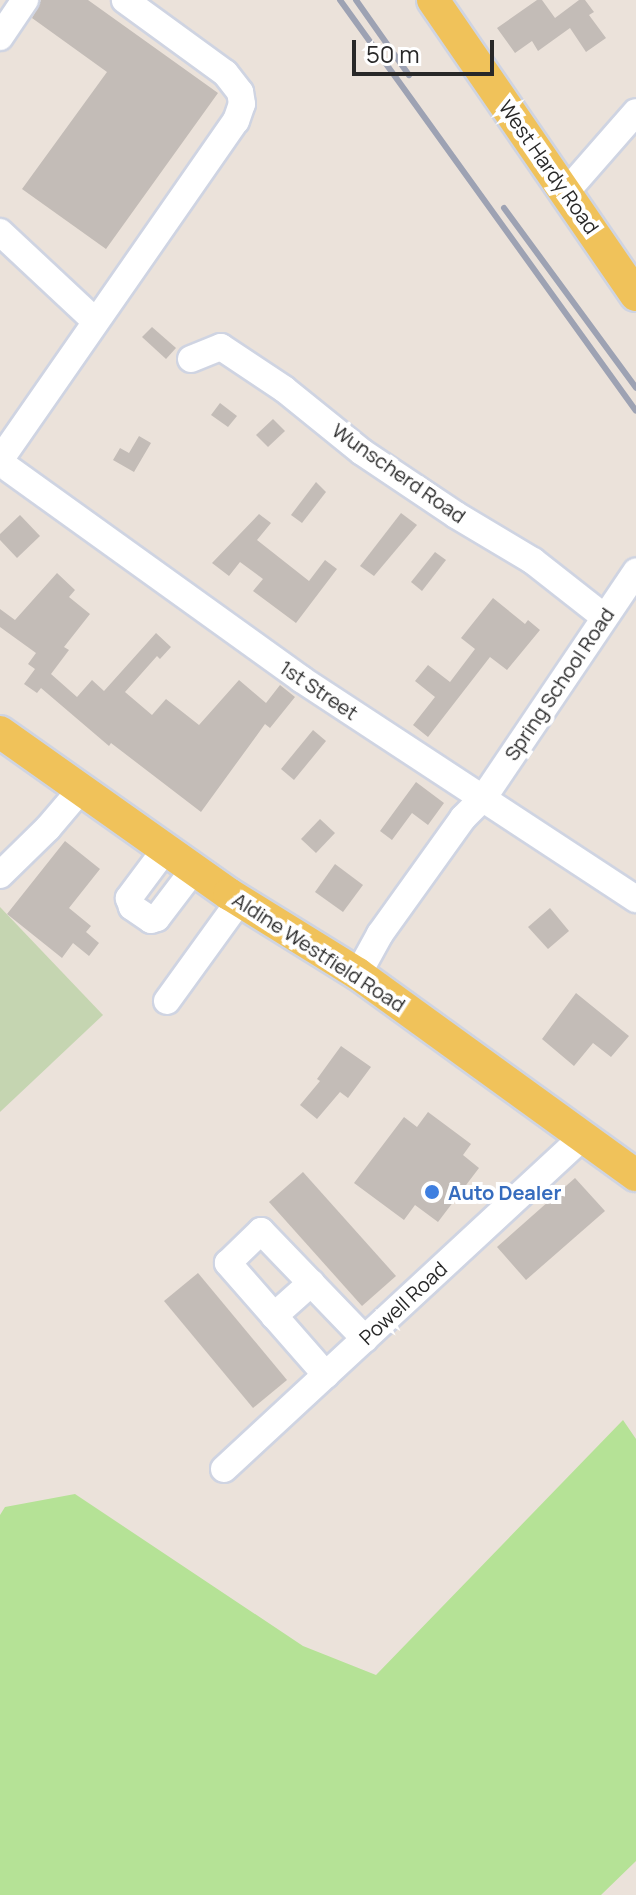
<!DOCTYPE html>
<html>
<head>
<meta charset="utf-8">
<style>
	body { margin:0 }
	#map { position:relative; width:636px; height:1895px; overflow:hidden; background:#ebe2da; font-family:Manrope,sans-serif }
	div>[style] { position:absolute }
	.green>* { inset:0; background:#b5e296 }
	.cemetery>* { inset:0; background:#c5d5b1 }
	.building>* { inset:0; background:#c3bcb7 }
	.roads { filter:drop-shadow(2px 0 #cfd4e2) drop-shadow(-2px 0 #cfd4e2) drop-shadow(0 2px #cfd4e2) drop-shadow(0 -2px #cfd4e2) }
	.minor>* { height:26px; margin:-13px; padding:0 13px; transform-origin:13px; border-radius:13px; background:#fff }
	.major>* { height:32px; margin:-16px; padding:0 16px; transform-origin:16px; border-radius:16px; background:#f0c25a }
	.rail>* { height:6px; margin:-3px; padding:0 3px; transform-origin:3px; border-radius:3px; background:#9da2b3 }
	.dots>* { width:22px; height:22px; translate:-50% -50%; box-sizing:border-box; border:4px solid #fff; border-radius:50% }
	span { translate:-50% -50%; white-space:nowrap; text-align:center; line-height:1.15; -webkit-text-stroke:8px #fff; paint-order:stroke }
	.street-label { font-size:20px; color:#282828 }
	.shop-label { font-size:20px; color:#366cbe; font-weight:700 }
	.left { translate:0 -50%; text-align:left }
	.scale { position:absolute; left:352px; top:40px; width:142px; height:36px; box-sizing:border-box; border:4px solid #282828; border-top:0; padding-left:10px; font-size:24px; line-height:28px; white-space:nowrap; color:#282828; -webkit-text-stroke:6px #fff; paint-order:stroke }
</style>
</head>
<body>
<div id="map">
	<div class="green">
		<div style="clip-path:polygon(623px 1420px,636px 1439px,636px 1861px,601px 1895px,0 1895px,0 1515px,5px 1507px,75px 1494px,303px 1646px,376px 1675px)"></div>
	</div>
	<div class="cemetery">
		<div style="clip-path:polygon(0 907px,103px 1015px,0 1112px)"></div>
	</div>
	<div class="building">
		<div style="clip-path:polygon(41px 0,88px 0,218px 93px,106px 249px,22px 189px,107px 72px,32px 18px)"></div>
		<div style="clip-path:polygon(537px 0,542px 0,555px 18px,579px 0,585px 0,594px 12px,589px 15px,606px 38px,586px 52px,570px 28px,538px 51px,532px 41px,515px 53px,497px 28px)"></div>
		<div style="clip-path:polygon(152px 327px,176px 348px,166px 359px,142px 337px)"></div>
		<div style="clip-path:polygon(220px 403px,237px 416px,228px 427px,211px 415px)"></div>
		<div style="clip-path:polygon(273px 419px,285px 431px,268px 447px,256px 435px)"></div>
		<div style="clip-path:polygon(139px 436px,151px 443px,134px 472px,113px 460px,120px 448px,129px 453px)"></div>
		<div style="clip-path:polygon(316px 482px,326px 492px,302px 523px,291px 515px)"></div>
		<div style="clip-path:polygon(401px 513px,417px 525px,374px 576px,360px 566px)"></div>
		<div style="clip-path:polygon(259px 514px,271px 523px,257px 540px,309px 581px,325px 560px,337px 569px,296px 623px,253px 591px,263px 579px,240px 562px,229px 576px,212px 563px)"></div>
		<div style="clip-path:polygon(20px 515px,40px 536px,17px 558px,0 540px,0 534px)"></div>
		<div style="clip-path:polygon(435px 552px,446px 560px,422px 591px,411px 582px)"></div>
		<div style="clip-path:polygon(57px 573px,75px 590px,69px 597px,90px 614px,64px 647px,69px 650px,51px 674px,77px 697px,92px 680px,104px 691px,156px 633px,171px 647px,160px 659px,157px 656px,125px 692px,152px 715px,166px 699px,199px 725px,239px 680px,266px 703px,280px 685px,295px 697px,270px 728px,265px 724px,201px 812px,111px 743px,109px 746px,41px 688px,37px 693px,24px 684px,35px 669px,28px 664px,36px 653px,0 627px,0 609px,15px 620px)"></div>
		<div style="clip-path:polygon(493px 598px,525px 624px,528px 620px,540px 630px,507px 670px,490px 657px,428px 737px,413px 725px,435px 697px,415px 681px,428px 665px,450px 682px,475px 649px,461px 638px)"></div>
		<div style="clip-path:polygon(313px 730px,326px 741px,294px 780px,281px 769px)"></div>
		<div style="clip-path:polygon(416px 782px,444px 803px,428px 825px,412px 813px,392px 840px,380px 831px)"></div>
		<div style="clip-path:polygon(320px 819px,335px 833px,316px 853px,301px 839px)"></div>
		<div style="clip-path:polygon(65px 841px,100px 869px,69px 908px,91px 926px,86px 932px,99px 943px,89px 956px,73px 943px,62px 958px,7px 914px)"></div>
		<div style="clip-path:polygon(335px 864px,363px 885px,343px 912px,315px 892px)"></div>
		<div style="clip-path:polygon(550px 908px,569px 931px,548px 949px,528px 927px)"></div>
		<div style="clip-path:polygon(576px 993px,629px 1036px,611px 1057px,593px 1043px,574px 1066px,542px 1039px)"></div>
		<div style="clip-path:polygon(341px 1046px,371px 1067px,348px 1098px,340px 1092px,317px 1119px,300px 1105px,320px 1081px,317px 1079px)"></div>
		<div style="clip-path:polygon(428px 1112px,471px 1144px,463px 1155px,479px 1168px,438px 1222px,415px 1205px,404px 1220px,354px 1183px,404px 1117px,417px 1127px)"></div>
		<div style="clip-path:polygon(303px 1172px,396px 1276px,362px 1306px,269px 1202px)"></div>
		<div style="clip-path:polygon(575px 1178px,605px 1211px,526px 1280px,497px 1247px)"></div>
		<div style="clip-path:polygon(198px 1273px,287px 1380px,253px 1408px,164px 1301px)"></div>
	</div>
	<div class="roads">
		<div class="minor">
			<div style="left:0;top:37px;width:45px;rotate:-56deg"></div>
			<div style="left:566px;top:192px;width:106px;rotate:-48.8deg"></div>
			<div style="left:0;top:232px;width:129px;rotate:43.1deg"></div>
			<div style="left:191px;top:359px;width:32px;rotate:-22deg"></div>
			<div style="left:221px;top:347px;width:76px;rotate:33.7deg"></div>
			<div style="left:284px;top:389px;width:100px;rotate:38.9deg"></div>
			<div style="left:362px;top:452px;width:113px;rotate:33.8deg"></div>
			<div style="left:456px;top:515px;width:90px;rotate:30.9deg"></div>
			<div style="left:533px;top:561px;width:89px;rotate:38.2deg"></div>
			<div style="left:0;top:460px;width:413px;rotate:-55.2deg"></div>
			<div style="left:236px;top:121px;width:18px;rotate:-71deg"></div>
			<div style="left:242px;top:104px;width:12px;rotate:-99deg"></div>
			<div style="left:240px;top:92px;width:24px;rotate:-128deg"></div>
			<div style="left:225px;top:73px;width:124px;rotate:-143.9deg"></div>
			<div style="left:9px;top:469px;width:360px;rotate:35.7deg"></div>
			<div style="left:301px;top:679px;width:401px;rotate:33.3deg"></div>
			<div style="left:167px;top:847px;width:64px;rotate:126.7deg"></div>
			<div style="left:129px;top:898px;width:9px;rotate:72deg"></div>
			<div style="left:132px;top:907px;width:23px;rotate:34deg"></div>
			<div style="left:151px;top:920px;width:6px;rotate:-18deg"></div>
			<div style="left:157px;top:918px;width:63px;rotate:-52.8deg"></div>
			<div style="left:0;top:875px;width:67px;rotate:-44.4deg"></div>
			<div style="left:48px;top:828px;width:52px;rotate:-49.6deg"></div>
			<div style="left:358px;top:974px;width:46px;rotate:-61.2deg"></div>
			<div style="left:380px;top:934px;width:143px;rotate:-54.4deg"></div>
			<div style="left:463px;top:818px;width:30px;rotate:-45deg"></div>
			<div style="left:484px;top:797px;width:272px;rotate:-56deg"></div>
			<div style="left:167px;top:1001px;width:125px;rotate:-54.1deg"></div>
			<div style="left:274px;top:1316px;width:50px;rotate:-41.7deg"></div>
			<div style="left:326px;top:1375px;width:149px;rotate:-131.2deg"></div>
			<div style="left:228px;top:1263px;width:46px;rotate:-44.1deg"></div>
			<div style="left:261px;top:1231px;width:150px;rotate:46.1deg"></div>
			<div style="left:224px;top:1469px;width:487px;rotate:-42.8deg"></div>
		</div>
		<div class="major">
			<div style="left:433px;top:0;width:358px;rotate:55.5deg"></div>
			<div style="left:0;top:732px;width:281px;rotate:35.3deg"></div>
			<div style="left:229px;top:894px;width:152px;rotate:31.8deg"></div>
			<div style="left:358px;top:974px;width:343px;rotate:35.9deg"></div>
		</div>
	</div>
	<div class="rail">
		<div style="left:340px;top:0;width:506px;rotate:54.24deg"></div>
		<div style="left:356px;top:0;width:92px;rotate:54.8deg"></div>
		<div style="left:504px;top:208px;width:223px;rotate:53.7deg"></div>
	</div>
	<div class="dots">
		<div style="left:432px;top:1192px;background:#3f7fe0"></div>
	</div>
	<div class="street-label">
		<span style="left:549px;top:167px;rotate:55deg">West Hardy Road</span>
		<span style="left:399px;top:473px;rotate:35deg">Wunscherd Road</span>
		<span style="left:559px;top:684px;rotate:-56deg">Spring School Road</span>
		<span style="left:319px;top:690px;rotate:34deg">1st Street</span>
		<span style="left:319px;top:952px;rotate:33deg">Aldine Westfield Road</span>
		<span style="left:403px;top:1303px;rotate:-43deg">Powell Road</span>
	</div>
	<div class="shop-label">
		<span class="left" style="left:448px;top:1192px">Auto Dealer</span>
	</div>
	<div class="scale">50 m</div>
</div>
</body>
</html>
